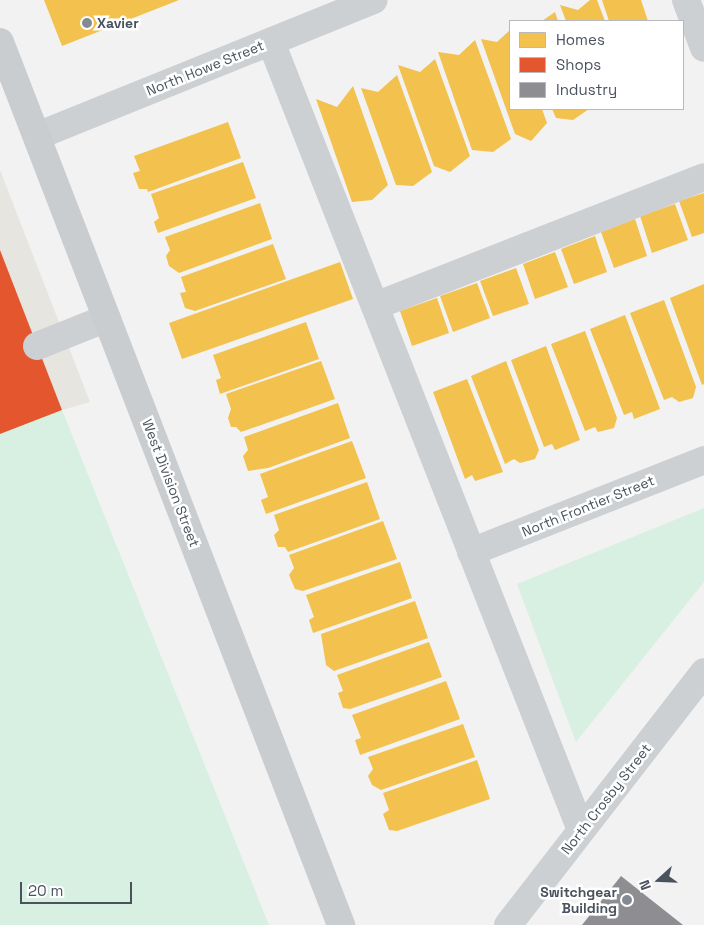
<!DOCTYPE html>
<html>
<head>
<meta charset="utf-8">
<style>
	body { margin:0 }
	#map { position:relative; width:704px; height:925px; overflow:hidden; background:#f2f2f2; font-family:"Space Grotesk",sans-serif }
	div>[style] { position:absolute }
	.commercial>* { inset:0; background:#e6e5e0 }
	.green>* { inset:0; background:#d7f0e2 }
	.homes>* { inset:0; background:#f2c14e }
	.shops>* { inset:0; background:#e4572e }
	.industry>* { inset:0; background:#8d8d92 }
	.minor>* { height:28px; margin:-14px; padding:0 14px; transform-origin:14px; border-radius:14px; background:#cdd0d2 }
	.major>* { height:28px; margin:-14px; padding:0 14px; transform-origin:14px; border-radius:14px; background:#cacdd0 }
	.dots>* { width:14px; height:14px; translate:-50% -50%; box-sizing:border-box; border:2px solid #fff; border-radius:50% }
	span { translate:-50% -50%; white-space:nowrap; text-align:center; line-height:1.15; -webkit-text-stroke:5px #fff; paint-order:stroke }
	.poi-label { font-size:14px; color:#49525d; font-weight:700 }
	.left { translate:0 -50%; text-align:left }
	.right { translate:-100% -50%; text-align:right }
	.street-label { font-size:14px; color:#49525d }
	.legend { position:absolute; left:509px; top:20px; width:175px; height:90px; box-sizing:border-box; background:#fff; border:1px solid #b6babe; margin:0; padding:6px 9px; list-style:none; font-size:15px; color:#49525d }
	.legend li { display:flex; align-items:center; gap:10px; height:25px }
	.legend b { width:25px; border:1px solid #b6babe }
	.north { position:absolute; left:634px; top:855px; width:50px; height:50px; -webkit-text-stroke:4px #fff; paint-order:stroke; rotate:250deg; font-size:14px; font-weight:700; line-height:20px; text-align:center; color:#49525d }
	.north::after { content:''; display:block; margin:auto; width:18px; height:22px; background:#49525d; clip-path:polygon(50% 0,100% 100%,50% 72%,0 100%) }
	.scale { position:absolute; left:20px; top:882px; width:112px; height:22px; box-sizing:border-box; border:2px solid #49525d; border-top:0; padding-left:6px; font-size:15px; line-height:18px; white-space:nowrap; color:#49525d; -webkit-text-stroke:4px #fff; paint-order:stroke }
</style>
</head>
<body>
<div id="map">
	<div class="commercial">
		<div style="clip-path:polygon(0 170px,90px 402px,62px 410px,0 434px)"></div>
	</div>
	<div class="green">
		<div style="clip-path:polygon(62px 410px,269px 925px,0 925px,0 434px)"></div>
		<div style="clip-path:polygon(704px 508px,704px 582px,576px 742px,517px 584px)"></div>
	</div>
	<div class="homes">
		<div style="clip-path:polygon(44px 0,179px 0,62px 46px)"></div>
		<div style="clip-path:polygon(590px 0,597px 0,605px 21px,566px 21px,560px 5px,578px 10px)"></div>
		<div style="clip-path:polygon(602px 0,641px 0,648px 21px,609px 21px)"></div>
		<div style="clip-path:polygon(555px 12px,558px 21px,542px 21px)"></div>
		<div style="clip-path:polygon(510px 30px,510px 109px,542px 109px,547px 123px,531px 141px,515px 134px,481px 39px,497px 42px)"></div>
		<div style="clip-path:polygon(475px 40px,511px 139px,493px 152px,472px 150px,438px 52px,459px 55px)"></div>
		<div style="clip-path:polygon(435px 59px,470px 156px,450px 172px,434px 166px,398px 65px,420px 72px)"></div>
		<div style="clip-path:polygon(397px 75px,432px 172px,413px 186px,396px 185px,361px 88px,378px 92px)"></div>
		<div style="clip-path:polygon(353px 86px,388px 185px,372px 200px,352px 202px,316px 99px,337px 107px)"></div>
		<div style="clip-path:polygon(552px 109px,589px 109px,573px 120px,556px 118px)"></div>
		<div style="clip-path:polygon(228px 122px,241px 158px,148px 192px,147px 189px,139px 189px,133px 173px,140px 171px,134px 156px)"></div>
		<div style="clip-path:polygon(243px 162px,256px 198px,158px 233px,154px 222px,159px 218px,151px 194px)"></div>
		<div style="clip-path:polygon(704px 193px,704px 233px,692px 237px,679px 201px)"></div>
		<div style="clip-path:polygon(260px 203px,272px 239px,179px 273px,169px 266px,166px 256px,170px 250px,165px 237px)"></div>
		<div style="clip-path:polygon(675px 204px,688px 240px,652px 253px,640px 216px)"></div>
		<div style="clip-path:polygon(635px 219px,647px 256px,614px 268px,601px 232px)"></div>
		<div style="clip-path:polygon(595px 236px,607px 272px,574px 284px,561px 249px)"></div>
		<div style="clip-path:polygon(273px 244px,286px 279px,195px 311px,185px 308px,180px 293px,186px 292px,181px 277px)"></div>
		<div style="clip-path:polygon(555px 252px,568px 287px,535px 299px,523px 264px)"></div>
		<div style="clip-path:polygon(340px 262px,353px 299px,182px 359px,169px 323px)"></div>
		<div style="clip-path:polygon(516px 268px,529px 304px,493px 316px,480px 281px)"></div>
		<div style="clip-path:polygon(477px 283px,490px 318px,453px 332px,440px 296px)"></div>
		<div style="clip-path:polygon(704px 284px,704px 384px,702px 385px,670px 298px)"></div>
		<div style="clip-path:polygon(437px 298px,449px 333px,412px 346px,400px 311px)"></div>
		<div style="clip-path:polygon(664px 300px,696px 387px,693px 398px,679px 402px,672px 397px,664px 400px,630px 313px)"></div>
		<div style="clip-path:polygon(625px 315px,660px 409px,634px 419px,632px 412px,624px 415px,590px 329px)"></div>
		<div style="clip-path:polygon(306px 322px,319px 359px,220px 394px,216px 380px,221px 378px,213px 355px)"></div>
		<div style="clip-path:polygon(585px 331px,617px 418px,614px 428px,598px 432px,595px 427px,585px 431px,551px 344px)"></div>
		<div style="clip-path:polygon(546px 346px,580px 440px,555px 450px,552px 444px,544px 447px,511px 360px)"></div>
		<div style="clip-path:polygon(321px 361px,335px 399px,241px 432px,236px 427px,231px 427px,228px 418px,231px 409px,226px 394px)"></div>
		<div style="clip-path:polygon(506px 361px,539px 450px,535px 459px,520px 463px,514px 459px,505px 464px,471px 376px)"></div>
		<div style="clip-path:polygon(467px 379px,503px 472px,475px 481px,472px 475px,465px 479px,433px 392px)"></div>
		<div style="clip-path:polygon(338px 403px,350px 438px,268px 468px,248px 471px,243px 456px,248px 450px,244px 437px)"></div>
		<div style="clip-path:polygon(352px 441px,366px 478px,266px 514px,261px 500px,268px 497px,260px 474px)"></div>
		<div style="clip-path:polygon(367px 482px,380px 519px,288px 552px,285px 547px,278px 547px,274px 535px,279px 530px,274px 515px)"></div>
		<div style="clip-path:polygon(383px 521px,397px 559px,303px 591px,295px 589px,289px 575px,294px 568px,289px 555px)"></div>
		<div style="clip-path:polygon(400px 562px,412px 598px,313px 633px,309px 620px,314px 617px,306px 595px)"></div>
		<div style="clip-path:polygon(415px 601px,428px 638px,334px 671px,326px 665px,321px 634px)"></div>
		<div style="clip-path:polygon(429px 642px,442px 677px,350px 709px,343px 708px,338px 693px,343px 691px,337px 675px)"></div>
		<div style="clip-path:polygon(446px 681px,460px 719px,360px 755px,355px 740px,361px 738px,352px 715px)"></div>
		<div style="clip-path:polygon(463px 724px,475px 757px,381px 790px,372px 785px,368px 776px,373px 769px,368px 757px)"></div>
		<div style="clip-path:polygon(477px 760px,490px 799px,397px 831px,389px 830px,383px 814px,389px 810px,383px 793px)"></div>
	</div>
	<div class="shops">
		<div style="clip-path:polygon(0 250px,62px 410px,0 434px)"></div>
	</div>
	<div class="industry">
		<div style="clip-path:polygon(621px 876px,683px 925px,582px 925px)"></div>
	</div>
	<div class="minor">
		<div style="left:686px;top:0;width:51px;rotate:69.4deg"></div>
		<div style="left:271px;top:42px;width:847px;rotate:68.53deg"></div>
		<div style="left:37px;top:136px;width:363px;rotate:-22deg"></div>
		<div style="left:375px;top:306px;width:353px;rotate:-21.4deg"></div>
		<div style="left:37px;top:346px;width:75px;rotate:-21.8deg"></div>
		<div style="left:471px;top:552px;width:251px;rotate:-21.5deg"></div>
		<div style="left:508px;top:925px;width:320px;rotate:-52.2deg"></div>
	</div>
	<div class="major">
		<div style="left:0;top:42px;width:947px;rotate:68.88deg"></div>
	</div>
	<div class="dots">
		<div style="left:87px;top:23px;background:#848a91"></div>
		<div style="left:627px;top:900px;background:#848a91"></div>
	</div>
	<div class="poi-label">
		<span class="left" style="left:97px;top:23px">Xavier</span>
		<span class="right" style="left:617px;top:900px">Switchgear<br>Building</span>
	</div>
	<div class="street-label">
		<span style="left:205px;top:68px;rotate:-22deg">North Howe Street</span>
		<span style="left:171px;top:483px;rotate:69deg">West Division Street</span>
		<span style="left:588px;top:506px;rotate:-22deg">North Frontier Street</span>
		<span style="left:606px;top:799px;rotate:-52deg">North Crosby Street</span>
	</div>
	<ul class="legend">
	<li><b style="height:14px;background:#f2c14e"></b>Homes</li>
	<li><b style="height:14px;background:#e4572e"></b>Shops</li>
	<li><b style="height:14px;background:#8d8d92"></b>Industry</li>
	</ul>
	<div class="north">N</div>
	<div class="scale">20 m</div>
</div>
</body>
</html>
